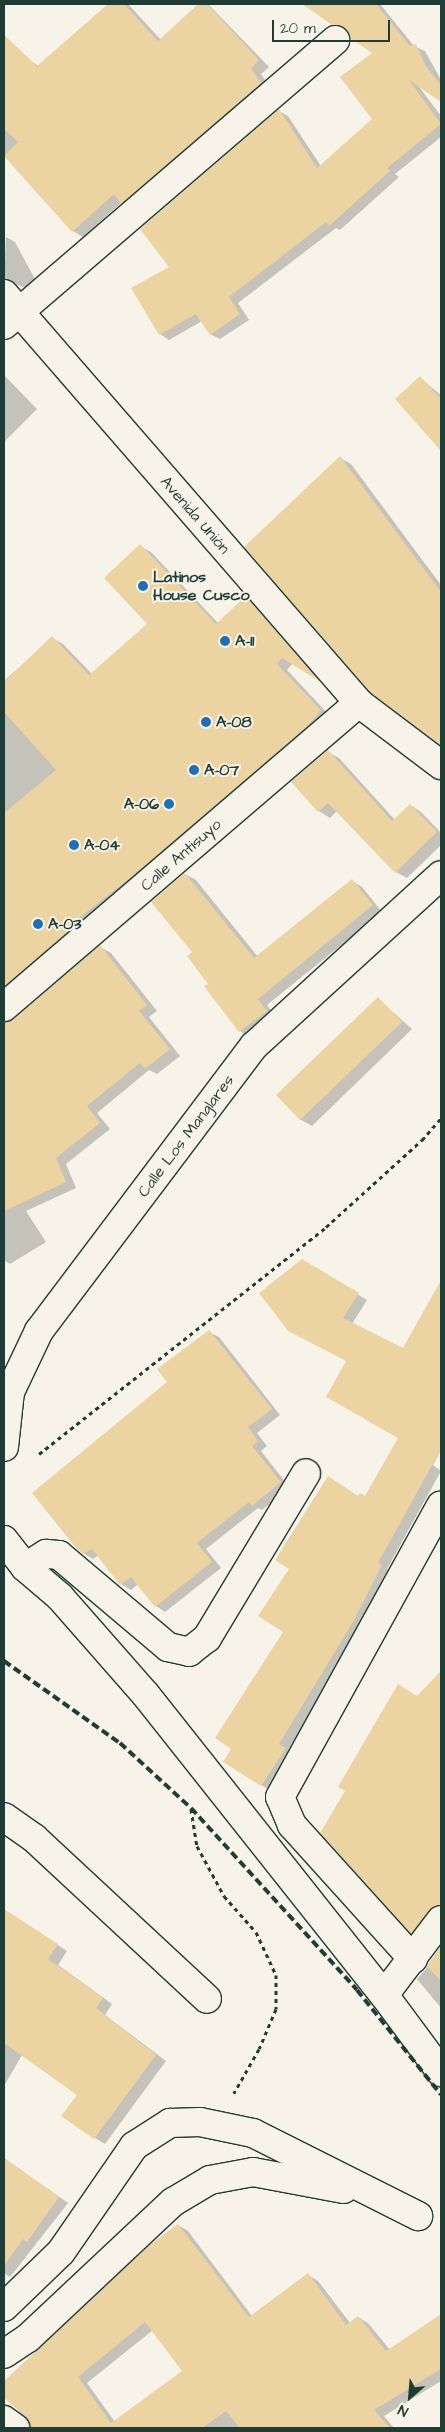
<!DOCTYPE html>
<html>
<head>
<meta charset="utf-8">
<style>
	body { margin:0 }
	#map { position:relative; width:445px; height:2432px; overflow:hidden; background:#f7f3e8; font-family:"Architects Daughter",sans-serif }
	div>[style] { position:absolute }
	.shadow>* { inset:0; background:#0003 }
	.building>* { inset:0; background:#ecd3a2 }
	.path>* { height:3px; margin-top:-1.5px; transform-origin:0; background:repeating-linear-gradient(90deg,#1f3d34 0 4px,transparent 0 8px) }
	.roads { filter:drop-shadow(1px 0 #1f3d34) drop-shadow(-1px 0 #1f3d34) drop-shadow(0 1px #1f3d34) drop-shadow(0 -1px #1f3d34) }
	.street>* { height:28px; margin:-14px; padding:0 14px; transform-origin:14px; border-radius:14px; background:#f7f3e8 }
	.rail>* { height:4px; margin-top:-2px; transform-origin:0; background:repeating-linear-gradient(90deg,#1f3d34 0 8px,transparent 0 12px) }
	.dots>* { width:14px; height:14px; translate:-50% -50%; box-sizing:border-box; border:2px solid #f7f3e8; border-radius:50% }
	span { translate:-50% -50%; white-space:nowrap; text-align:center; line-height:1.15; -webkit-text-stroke:4px #f7f3e8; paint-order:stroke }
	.street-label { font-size:16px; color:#1f3d34 }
	.poi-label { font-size:16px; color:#1f3d34; font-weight:700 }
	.left { translate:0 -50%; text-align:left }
	.right { translate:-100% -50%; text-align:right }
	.frame { position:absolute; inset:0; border:5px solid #1f3d34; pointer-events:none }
	.north { position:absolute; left:385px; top:2372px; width:50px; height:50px; -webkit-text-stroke:4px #f7f3e8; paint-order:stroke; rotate:207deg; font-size:14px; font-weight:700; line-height:20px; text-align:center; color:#1f3d34 }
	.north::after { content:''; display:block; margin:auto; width:18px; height:22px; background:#1f3d34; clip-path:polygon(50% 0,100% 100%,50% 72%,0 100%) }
	.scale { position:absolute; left:272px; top:20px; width:118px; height:22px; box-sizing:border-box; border:2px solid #1f3d34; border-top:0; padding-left:6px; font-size:15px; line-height:18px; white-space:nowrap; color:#1f3d34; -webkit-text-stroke:4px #f7f3e8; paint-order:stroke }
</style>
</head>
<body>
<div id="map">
	<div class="shadow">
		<div style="clip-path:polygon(110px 4px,128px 4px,161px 40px,200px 4px,208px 4px,269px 67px,261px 74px,271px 89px,132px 209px,122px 202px,83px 237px,73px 231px,4px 155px,4px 88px,29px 60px,39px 66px)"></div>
		<div style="clip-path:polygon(304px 4px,380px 4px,414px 46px,425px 51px,441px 80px,441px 100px,417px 84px,441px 116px,441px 137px,395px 174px,399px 177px,340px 230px,336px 228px,238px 303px,249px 320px,220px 339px,210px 334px,202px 321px,169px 340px,160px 334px,170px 267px,279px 111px,288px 116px,321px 166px,374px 119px,374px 53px,349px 32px)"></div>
		<div style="clip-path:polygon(6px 237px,15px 242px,36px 281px,24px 287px,11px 283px,4px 287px)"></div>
		<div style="clip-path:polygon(4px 375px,37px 409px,4px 442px)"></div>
		<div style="clip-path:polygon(420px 378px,441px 395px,441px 449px,397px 399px)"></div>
		<div style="clip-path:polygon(340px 458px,351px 464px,441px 585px,441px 615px,416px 633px,432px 666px,441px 672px,441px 744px,371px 691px)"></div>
		<div style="clip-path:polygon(140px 546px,151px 552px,218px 623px,246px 598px,257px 604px,325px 683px,293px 663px,287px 670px,331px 717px,4px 1004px,4px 681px,52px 638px,63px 644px,92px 674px,149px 624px)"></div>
		<div style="clip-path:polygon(328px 752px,339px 758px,395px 820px,410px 805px,421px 812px,441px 833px,441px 845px,407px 878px,396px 872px,337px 811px,330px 818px,319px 811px,292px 782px)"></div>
		<div style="clip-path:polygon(185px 874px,196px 880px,258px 957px,352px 881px,362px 887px,382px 912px,267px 1005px,276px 1017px,250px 1037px,240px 1031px,209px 984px,194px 953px)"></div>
		<div style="clip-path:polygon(100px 947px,111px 953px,157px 1011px,149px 1017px,180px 1056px,157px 1074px,149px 1070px,97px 1113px,110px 1129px,66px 1164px,76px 1188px,26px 1211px,46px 1242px,10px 1264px,4px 1260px,4px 1022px,14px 1020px)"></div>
		<div style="clip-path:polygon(378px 999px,412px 1029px,312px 1126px,301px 1120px,278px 1095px)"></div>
		<div style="clip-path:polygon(302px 1261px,367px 1300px,352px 1324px,404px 1350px,441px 1283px,441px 1450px,433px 1465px,441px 1471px,387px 1569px,391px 1571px,362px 1628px,288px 1750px,295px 1754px,271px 1791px,261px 1785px,233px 1749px,285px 1632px,359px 1497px,366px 1498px,399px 1438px,327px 1396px,347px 1361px)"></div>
		<div style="clip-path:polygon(209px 1332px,219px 1337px,280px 1415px,257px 1433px,267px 1446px,261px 1451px,290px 1488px,262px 1510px,258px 1508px,206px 1549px,221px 1568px,165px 1612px,156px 1606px,138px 1584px,131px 1590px,121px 1584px,99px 1555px,93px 1559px,83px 1553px,169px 1382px)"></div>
		<div style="clip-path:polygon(441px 1673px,441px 1903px,418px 1934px,408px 1928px,417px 1697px)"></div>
		<div style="clip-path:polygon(4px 1910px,67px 1951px,58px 1965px,112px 2004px,105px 2015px,166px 2061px,105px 2144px,95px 2138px,78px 2095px,22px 2055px,4px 2086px)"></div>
		<div style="clip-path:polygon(441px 1952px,441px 2008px,417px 1979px)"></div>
		<div style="clip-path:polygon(4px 2158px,68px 2203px,10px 2277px,4px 2273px)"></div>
		<div style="clip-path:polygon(evenodd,178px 2225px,188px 2231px,252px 2316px,308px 2275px,318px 2281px,350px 2323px,358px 2317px,368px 2323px,390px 2350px,441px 2316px,441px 2381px,384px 2416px,394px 2428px,35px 2428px,4px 2395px,4px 2382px,153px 2244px,178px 2225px,153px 2330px,184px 2372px,115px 2422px,87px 2383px,153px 2330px)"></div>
	</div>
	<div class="building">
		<div style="clip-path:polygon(108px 4px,124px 4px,158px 41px,198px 4px,207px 4px,259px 60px,251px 68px,261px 83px,121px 204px,114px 194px,72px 232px,4px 156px,18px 142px,4px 129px,4px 35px,37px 66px)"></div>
		<div style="clip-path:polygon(302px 4px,376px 4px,410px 46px,416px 44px,425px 65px,441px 85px,441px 102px,409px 80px,441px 124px,387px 168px,390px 171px,329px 226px,326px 222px,229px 297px,240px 314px,210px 335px,196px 314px,159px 335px,131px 288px,169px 267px,140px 229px,279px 109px,317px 168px,372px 119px,340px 77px,372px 53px,350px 38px,346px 29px,332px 25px)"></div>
		<div style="clip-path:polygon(420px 376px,441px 399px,441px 451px,395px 399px)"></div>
		<div style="clip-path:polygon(340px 456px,441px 592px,441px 746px,370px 692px,244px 547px)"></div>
		<div style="clip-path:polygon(140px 544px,216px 624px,246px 596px,319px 681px,282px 658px,277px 664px,321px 710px,307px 727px,131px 877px,79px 918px,81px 920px,4px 987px,4px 813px,56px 770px,4px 712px,4px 682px,52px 636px,89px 675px,147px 624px,104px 578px)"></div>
		<div style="clip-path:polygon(328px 750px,392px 821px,410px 804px,437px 832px,395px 873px,328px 803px,318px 812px,291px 782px)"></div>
		<div style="clip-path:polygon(185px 873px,254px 958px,352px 879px,373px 905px,258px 999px,267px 1011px,239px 1032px,204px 986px,208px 984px,187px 956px,192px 952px,151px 902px)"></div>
		<div style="clip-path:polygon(100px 945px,147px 1005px,139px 1011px,170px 1049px,145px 1069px,140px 1063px,87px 1106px,100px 1123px,56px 1158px,66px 1182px,4px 1211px,4px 1022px,14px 1019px)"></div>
		<div style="clip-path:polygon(378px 997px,402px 1022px,300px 1120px,276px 1095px)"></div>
		<div style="clip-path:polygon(302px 1259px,359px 1293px,343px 1318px,403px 1348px,441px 1280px,441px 1449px,378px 1563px,382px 1565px,353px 1622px,279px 1744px,286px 1748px,261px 1786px,223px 1762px,231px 1749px,215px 1738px,283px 1632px,258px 1616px,289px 1569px,275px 1560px,328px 1476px,358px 1496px,360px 1493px,365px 1496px,398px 1438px,364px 1419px,366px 1415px,363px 1418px,326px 1397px,346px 1361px,288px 1331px,259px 1293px)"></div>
		<div style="clip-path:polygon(209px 1330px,272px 1409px,248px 1427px,258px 1441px,252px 1446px,281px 1482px,252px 1506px,249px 1502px,197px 1543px,212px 1562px,155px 1607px,131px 1577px,120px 1585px,92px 1549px,83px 1554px,76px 1548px,32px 1493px,167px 1382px,157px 1369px)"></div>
		<div style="clip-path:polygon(441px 1671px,441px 1905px,429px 1910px,411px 1934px,320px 1833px,345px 1791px,338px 1787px,398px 1684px,417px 1696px)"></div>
		<div style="clip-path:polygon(4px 1909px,58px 1944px,48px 1959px,103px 1998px,96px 2008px,156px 2055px,94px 2139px,61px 2116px,77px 2095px,4px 2043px)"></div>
		<div style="clip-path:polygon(441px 1946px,441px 1981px,427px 1966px)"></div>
		<div style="clip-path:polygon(4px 2158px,59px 2197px,27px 2242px,23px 2239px,4px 2266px)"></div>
		<div style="clip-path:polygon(evenodd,178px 2224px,249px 2317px,308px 2273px,346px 2325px,358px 2316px,386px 2351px,441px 2314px,441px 2369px,374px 2410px,390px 2428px,240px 2428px,226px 2411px,202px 2428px,32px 2428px,25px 2416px,4px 2398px,4px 2381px,152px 2243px,178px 2224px,145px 2322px,182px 2371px,111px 2423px,78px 2377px,145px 2322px)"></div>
	</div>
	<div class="path">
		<div style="left:39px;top:1454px;width:366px;rotate:-38.3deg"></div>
		<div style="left:326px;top:1227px;width:130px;rotate:-42.2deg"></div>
		<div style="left:422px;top:1140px;width:29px;rotate:-49deg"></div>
		<div style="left:191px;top:1809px;width:37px;rotate:81deg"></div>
		<div style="left:197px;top:1846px;width:57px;rotate:61.6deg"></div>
		<div style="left:224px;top:1896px;width:48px;rotate:48.4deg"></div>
		<div style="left:256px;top:1932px;width:47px;rotate:65.1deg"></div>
		<div style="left:276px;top:1975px;width:34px;rotate:90deg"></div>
		<div style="left:276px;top:2009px;width:43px;rotate:113deg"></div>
		<div style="left:259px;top:2049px;width:51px;rotate:119.6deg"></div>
	</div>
	<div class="roads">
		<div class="street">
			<div style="left:4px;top:294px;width:542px;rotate:49.04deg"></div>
			<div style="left:359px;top:703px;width:103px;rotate:37.1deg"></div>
			<div style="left:4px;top:325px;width:437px;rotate:-40.7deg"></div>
			<div style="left:4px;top:1007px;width:467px;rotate:-40.6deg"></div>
			<div style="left:4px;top:1447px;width:55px;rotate:-83.8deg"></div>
			<div style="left:10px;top:1392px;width:68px;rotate:-64.6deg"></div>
			<div style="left:39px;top:1331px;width:357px;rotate:-53deg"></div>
			<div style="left:254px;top:1046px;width:253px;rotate:-42.4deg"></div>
			<div style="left:4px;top:1540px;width:34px;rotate:52deg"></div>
			<div style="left:25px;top:1567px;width:46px;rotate:40.6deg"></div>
			<div style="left:60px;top:1597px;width:130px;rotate:48.7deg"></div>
			<div style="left:146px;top:1695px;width:383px;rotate:51.6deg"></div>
			<div style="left:384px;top:1995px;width:96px;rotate:53.5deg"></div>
			<div style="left:25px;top:1567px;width:25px;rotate:-32deg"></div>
			<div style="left:46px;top:1554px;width:13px;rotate:4deg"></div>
			<div style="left:59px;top:1555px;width:143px;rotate:40.2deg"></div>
			<div style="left:168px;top:1647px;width:22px;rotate:13deg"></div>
			<div style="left:189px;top:1652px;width:23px;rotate:-38deg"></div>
			<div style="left:207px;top:1638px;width:192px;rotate:-59deg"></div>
			<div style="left:4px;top:1817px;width:37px;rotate:35deg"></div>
			<div style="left:34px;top:1838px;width:236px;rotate:42.9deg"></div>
			<div style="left:413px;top:1959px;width:181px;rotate:-132.1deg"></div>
			<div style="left:292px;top:1825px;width:30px;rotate:-113deg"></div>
			<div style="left:280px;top:1797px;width:333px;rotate:-61.1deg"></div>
			<div style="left:384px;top:1995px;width:94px;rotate:-52.8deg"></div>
			<div style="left:4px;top:2307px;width:79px;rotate:-44deg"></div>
			<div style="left:61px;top:2252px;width:129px;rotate:-55.4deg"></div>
			<div style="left:134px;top:2146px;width:43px;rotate:-32.6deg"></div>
			<div style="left:170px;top:2123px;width:30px;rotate:-2deg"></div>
			<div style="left:200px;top:2122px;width:54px;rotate:11.7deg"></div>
			<div style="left:253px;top:2133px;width:185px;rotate:26.7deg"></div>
			<div style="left:4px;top:2354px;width:29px;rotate:-34deg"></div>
			<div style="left:28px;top:2338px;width:199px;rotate:-43.2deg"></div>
			<div style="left:173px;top:2202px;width:43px;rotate:-30.7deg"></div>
			<div style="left:210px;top:2180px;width:44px;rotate:-10.5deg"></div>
			<div style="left:253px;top:2172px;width:92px;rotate:10.7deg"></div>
			<div style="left:4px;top:2420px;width:14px;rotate:36deg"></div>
		</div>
	</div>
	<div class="rail">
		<div style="left:4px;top:1661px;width:142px;rotate:35.3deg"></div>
		<div style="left:120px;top:1743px;width:96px;rotate:42.5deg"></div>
		<div style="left:191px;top:1808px;width:246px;rotate:47.6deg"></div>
		<div style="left:357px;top:1990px;width:134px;rotate:51.3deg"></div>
	</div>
	<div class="dots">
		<div style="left:143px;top:586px;background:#1f6fb2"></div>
		<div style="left:225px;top:641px;background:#1f6fb2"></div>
		<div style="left:206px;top:722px;background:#1f6fb2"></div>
		<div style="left:194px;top:770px;background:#1f6fb2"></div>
		<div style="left:169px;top:804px;background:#1f6fb2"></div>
		<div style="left:74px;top:845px;background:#1f6fb2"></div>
		<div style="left:38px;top:924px;background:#1f6fb2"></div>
	</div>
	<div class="street-label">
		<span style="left:195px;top:515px;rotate:49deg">Avenida Unión</span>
		<span style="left:181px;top:855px;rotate:-41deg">Calle Antisuyo</span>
		<span style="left:186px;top:1136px;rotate:-53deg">Calle Los Manglares</span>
	</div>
	<div class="poi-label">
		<span class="left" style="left:153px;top:586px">Latinos<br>House Cusco</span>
		<span class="left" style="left:235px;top:641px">A-11</span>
		<span class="left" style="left:216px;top:722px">A-08</span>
		<span class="left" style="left:204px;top:770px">A-07</span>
		<span class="right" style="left:159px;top:804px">A-06</span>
		<span class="left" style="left:84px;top:845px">A-04</span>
		<span class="left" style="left:48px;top:924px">A-03</span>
	</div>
	<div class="frame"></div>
	<div class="north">N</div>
	<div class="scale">20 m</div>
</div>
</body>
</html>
